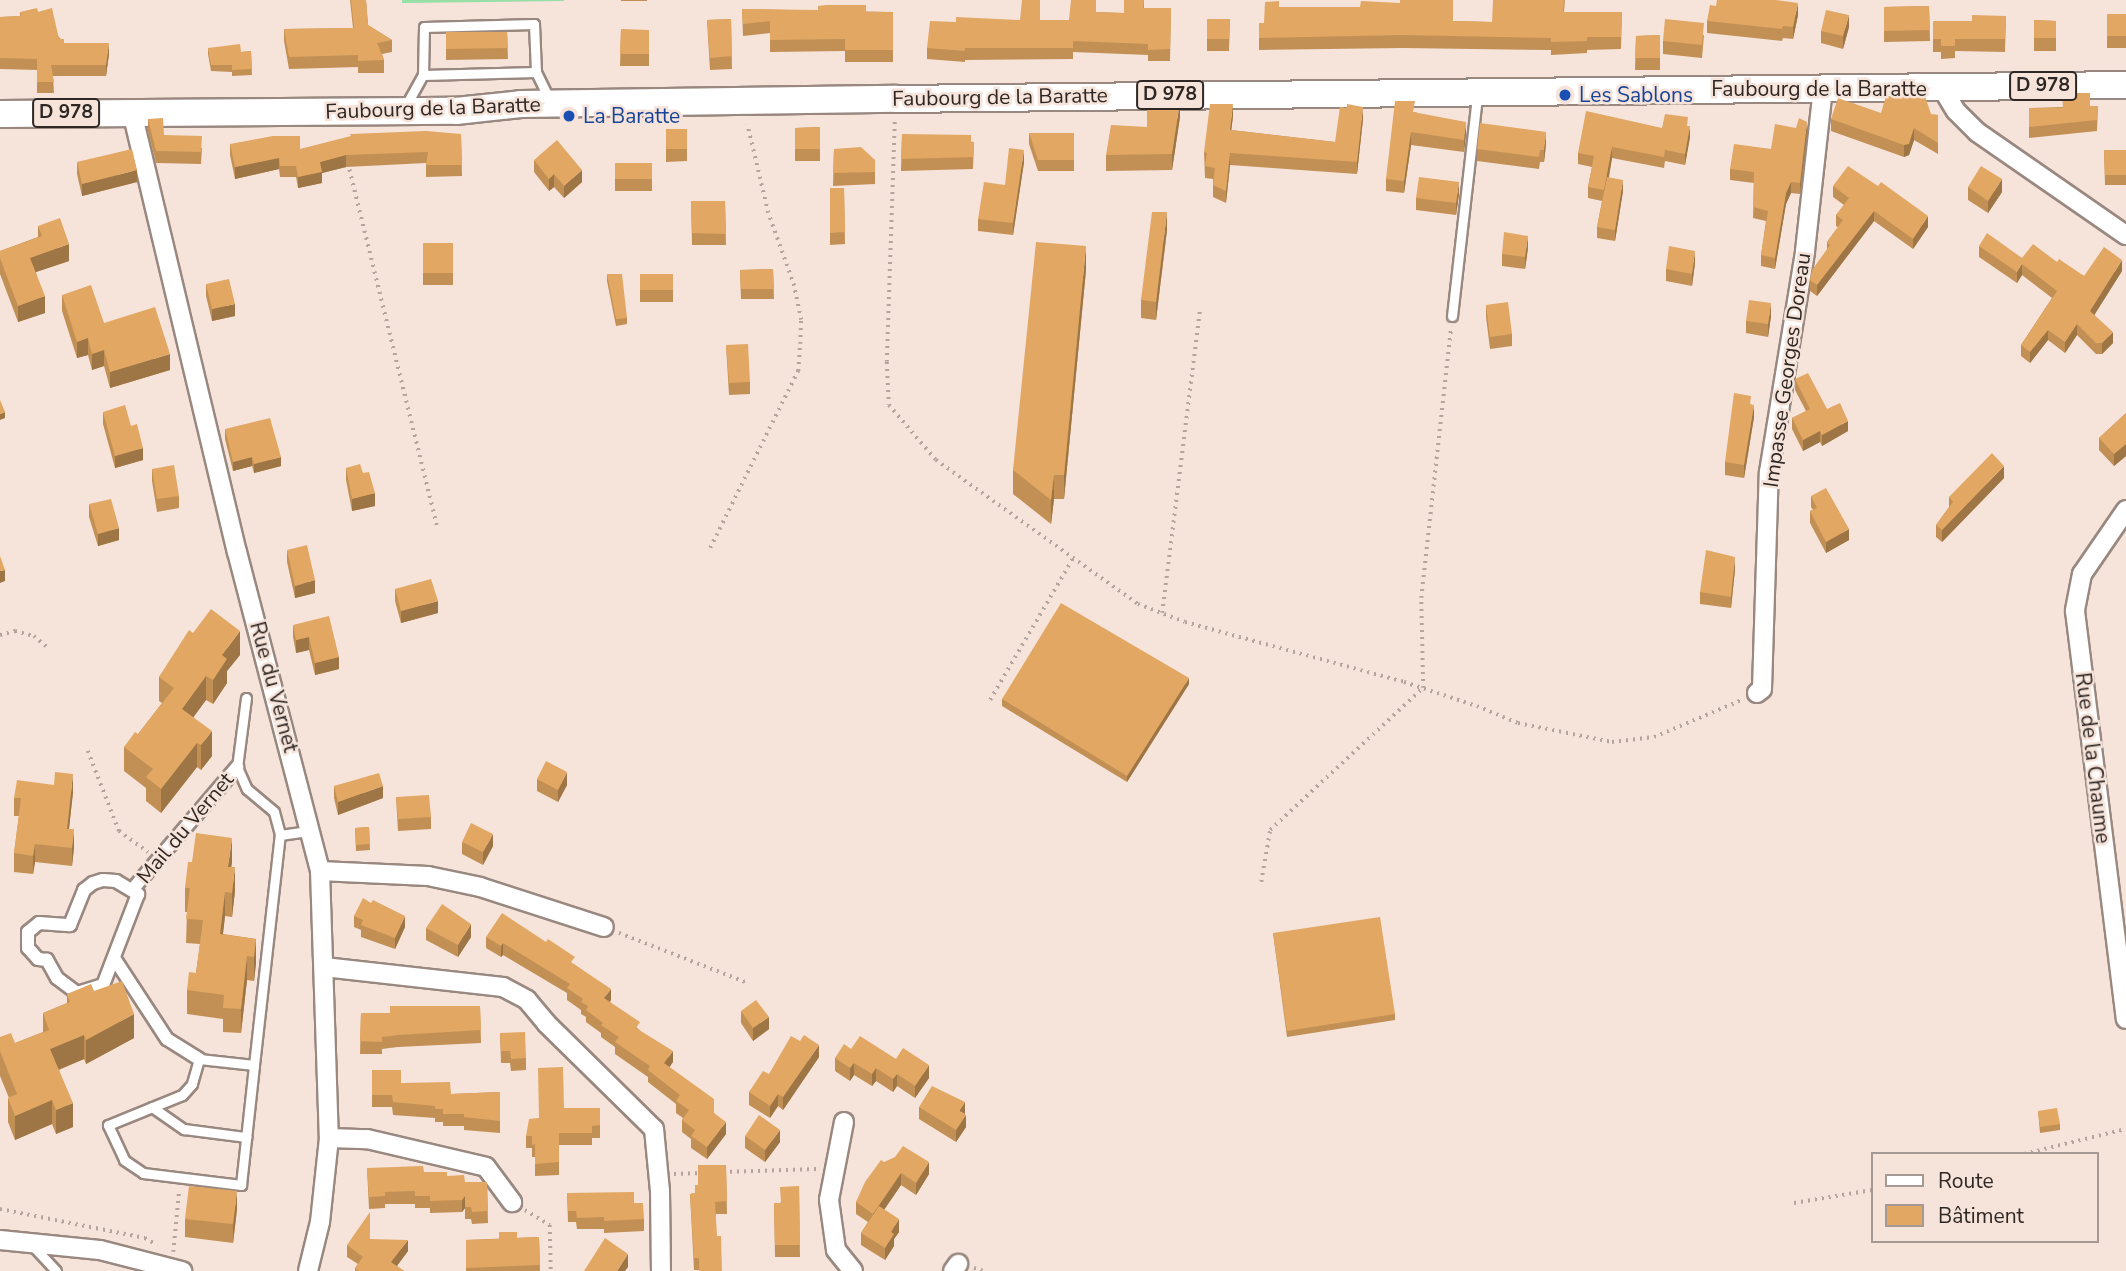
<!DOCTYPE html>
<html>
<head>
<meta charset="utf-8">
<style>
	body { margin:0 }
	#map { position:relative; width:2126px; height:1271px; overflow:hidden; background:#f6e4db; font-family:"Nunito Sans",sans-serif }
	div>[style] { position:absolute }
	.green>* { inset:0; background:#97dfa7 }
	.path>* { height:3.5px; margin-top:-1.75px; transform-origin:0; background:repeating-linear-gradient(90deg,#b3a59e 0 2px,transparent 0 7px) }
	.roads { filter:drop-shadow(2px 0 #998880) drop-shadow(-2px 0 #998880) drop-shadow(0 2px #998880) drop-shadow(0 -2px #998880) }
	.service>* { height:9px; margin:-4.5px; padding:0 4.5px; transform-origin:4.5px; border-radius:4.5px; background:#fff }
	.pedestrian>* { height:12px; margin:-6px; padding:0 6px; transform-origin:6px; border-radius:6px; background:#fff }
	.minor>* { height:18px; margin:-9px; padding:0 9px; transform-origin:9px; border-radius:9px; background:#fff }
	.primary>* { height:26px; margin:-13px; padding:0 13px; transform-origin:13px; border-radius:13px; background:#fff }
	.wall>* { inset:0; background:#c29055 }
	.shaded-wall>* { inset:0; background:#9e7545 }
	.building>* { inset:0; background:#e1a763 }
	.dots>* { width:19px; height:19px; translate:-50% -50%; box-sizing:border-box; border:4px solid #f6e4db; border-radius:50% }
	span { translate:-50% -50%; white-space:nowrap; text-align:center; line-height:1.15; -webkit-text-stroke:5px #f6e4db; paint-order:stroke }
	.shield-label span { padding:2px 5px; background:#f6e4db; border:2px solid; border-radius:5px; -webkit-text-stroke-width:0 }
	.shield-label { font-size:19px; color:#2e2724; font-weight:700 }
	.street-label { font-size:21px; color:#2e2724 }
	.transit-label { font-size:21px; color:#164399 }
	.left { translate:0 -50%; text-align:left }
	.legend { position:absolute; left:1871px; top:1152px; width:228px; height:91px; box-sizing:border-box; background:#f6e4db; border:2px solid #a69892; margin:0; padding:9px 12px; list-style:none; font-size:21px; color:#2e2724 }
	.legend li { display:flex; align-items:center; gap:14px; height:35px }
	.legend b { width:35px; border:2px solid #a69892 }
</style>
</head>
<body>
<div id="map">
	<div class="green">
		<div style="clip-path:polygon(402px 0,564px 0,564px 1px,402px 3px)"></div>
	</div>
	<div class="path">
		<div style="left:895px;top:122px;width:240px;rotate:91.9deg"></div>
		<div style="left:887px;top:362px;width:43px;rotate:87.3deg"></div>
		<div style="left:889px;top:405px;width:72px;rotate:49.5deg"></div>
		<div style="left:936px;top:460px;width:248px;rotate:35.5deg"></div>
		<div style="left:1138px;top:604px;width:50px;rotate:21deg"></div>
		<div style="left:1185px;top:622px;width:227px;rotate:15.3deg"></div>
		<div style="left:1404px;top:682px;width:77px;rotate:18.2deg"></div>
		<div style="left:1477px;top:706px;width:44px;rotate:22.5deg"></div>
		<div style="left:1518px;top:723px;width:96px;rotate:11.4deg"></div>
		<div style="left:1612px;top:742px;width:42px;rotate:-6.8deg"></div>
		<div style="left:1654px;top:737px;width:98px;rotate:-22.9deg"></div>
		<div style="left:348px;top:163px;width:373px;rotate:76.2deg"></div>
		<div style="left:710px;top:548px;width:198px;rotate:-63.6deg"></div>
		<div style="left:798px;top:371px;width:27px;rotate:-86deg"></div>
		<div style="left:800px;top:344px;width:24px;rotate:-88deg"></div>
		<div style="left:801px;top:320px;width:35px;rotate:-102deg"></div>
		<div style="left:794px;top:286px;width:77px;rotate:-109.6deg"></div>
		<div style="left:768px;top:213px;width:91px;rotate:-103.3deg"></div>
		<div style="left:1162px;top:613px;width:308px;rotate:-82.9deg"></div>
		<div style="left:0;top:635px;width:16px;rotate:-15deg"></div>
		<div style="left:15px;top:631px;width:20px;rotate:15deg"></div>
		<div style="left:34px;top:636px;width:16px;rotate:40deg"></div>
		<div style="left:990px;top:700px;width:164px;rotate:-59.7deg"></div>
		<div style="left:88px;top:751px;width:86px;rotate:68.8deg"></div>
		<div style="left:119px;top:831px;width:36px;rotate:36deg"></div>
		<div style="left:1261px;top:882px;width:53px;rotate:-80.2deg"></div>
		<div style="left:1270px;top:830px;width:209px;rotate:-42.9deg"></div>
		<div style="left:1423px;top:688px;width:90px;rotate:-91.3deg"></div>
		<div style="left:1421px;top:598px;width:273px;rotate:-83.7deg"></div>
		<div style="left:619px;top:933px;width:138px;rotate:21.2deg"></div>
		<div style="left:2024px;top:1154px;width:105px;rotate:-13.8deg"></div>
		<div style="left:723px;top:1172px;width:94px;rotate:-1.8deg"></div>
		<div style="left:674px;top:1174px;width:28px;rotate:-2deg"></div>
		<div style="left:1794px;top:1203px;width:79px;rotate:-9.5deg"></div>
		<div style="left:0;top:1209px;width:148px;rotate:11.3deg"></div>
		<div style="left:145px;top:1238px;width:14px;rotate:30deg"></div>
		<div style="left:525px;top:1210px;width:29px;rotate:31deg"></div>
		<div style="left:550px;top:1225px;width:46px;rotate:88.8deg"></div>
		<div style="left:173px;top:1252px;width:62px;rotate:-84.5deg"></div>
		<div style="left:974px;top:1268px;width:9px;rotate:18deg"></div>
	</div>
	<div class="roads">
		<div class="service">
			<div style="left:423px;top:75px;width:48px;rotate:-88.8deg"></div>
			<div style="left:424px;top:27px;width:110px;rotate:-1.6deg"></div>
			<div style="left:534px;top:24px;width:48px;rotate:87.6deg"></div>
			<div style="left:405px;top:107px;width:37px;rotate:-61deg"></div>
			<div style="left:423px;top:75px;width:113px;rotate:-1.5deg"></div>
			<div style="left:536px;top:72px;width:32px;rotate:64deg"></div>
			<div style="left:1452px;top:316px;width:221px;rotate:-83.5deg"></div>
			<div style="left:246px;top:698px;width:70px;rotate:97.4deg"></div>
			<div style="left:237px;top:767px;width:24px;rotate:66deg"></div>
			<div style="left:247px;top:789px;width:35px;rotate:40deg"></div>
			<div style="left:274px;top:812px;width:24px;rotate:75deg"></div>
			<div style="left:280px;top:835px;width:30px;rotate:-8deg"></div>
			<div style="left:254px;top:1065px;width:55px;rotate:-173.8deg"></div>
			<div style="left:199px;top:1059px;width:26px;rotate:106deg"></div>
			<div style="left:192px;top:1084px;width:15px;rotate:132deg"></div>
			<div style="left:182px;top:1095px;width:80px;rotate:157.9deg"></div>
			<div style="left:108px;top:1125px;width:38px;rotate:65deg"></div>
			<div style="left:124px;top:1160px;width:23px;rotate:34deg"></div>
			<div style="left:143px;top:1173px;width:99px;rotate:7deg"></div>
			<div style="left:241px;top:1185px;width:121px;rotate:-83.8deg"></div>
			<div style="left:254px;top:1065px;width:231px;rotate:-83.6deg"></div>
			<div style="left:152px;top:1107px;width:39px;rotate:35deg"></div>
			<div style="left:184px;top:1129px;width:63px;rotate:7.4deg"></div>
			<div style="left:32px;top:1245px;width:35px;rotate:47deg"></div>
		</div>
		<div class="pedestrian">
			<div style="left:103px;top:880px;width:13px;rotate:4deg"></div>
			<div style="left:116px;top:881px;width:26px;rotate:31deg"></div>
			<div style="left:138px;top:894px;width:97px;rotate:111deg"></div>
			<div style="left:103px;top:985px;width:27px;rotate:163deg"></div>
			<div style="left:77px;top:993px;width:25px;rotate:-143deg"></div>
			<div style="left:57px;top:978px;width:21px;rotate:-119deg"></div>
			<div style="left:47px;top:960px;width:9px;rotate:-174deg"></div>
			<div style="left:38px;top:959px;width:15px;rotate:-132deg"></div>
			<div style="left:28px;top:948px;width:16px;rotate:-90deg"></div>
			<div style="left:28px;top:932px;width:14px;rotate:-39deg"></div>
			<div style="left:39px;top:923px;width:31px;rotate:4deg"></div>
			<div style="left:70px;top:925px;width:38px;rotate:-68deg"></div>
			<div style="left:84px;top:890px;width:11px;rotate:-38deg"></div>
			<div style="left:93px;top:883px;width:10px;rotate:-17deg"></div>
			<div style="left:132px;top:890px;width:162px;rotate:-49.5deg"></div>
			<div style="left:114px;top:958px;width:97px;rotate:56.8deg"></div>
			<div style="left:167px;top:1039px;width:38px;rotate:32deg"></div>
		</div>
		<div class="minor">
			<div style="left:1942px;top:88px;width:27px;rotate:59deg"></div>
			<div style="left:1956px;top:111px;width:30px;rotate:45deg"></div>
			<div style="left:1977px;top:132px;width:181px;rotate:34.7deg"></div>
			<div style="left:132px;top:112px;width:452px;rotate:76.6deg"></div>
			<div style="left:237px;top:552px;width:330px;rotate:75.4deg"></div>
			<div style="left:320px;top:871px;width:267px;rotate:88.1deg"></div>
			<div style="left:329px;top:1138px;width:84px;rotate:96.1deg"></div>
			<div style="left:320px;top:1222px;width:50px;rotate:103.8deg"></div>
			<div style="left:2126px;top:510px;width:78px;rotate:124.5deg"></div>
			<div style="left:2082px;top:574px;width:38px;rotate:101deg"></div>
			<div style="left:2075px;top:611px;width:411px;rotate:82.9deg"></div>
			<div style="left:1757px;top:693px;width:6px;rotate:-39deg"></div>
			<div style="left:1762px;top:689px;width:217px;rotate:-88.2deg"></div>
			<div style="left:1769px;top:472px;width:224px;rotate:-80.7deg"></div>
			<div style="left:1805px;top:251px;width:165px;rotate:-83.7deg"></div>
			<div style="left:320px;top:871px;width:108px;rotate:2.7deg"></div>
			<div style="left:428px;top:876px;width:53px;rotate:11.9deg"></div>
			<div style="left:480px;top:887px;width:130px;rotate:17.9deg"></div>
			<div style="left:324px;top:967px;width:180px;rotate:6.4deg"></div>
			<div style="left:503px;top:987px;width:27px;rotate:28deg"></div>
			<div style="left:527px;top:1000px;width:30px;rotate:50deg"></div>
			<div style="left:546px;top:1023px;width:151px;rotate:44.5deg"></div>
			<div style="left:654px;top:1129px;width:62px;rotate:84.5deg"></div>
			<div style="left:660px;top:1191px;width:80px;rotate:89.3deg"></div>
			<div style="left:844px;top:1122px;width:79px;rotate:100.9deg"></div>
			<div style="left:829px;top:1200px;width:50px;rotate:82deg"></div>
			<div style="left:836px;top:1250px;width:27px;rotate:51deg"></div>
			<div style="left:329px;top:1138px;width:38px;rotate:2deg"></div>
			<div style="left:367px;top:1139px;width:122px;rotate:13.2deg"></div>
			<div style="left:486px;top:1167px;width:44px;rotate:53.4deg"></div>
			<div style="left:0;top:1240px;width:100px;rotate:5.7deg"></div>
			<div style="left:100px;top:1250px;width:85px;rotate:14.4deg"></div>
			<div style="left:953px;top:1271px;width:9px;rotate:-54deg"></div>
		</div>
		<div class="primary">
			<div style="left:0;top:114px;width:456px;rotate:-0.4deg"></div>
			<div style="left:456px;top:111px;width:65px;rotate:-6.1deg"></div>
			<div style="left:521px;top:104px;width:375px;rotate:-0.8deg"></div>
			<div style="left:896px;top:99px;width:1230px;rotate:-0.65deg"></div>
		</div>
	</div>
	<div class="wall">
		<div style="clip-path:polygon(350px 0,366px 0,368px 25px,392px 40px,392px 52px,382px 54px,384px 60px,384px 73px,358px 73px,358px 67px,289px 69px,284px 41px,284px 29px,353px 28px)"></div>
		<div style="clip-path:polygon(621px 0,647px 0,647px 1px,621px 1px)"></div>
		<div style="clip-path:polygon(1124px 0,1144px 0,1144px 8px,1171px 8px,1170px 61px,1148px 61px,1148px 55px,1073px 52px,1073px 59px,965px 60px,965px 62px,927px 59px,927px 48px,956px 22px,1040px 20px,1069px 20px,1096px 12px,1124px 13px)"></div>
		<div style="clip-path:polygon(1565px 0,1564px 12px,1622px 12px,1621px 49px,1587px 50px,1587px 53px,1551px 55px,1551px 50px,1403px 48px,1259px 50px,1259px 23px,1264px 23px,1279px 7px,1360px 7px,1400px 3px,1453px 21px,1492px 22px)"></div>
		<div style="clip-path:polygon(1716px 6px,1798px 15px,1793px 39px,1783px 38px,1782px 41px,1707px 33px,1707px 21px)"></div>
		<div style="clip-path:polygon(1929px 6px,1930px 41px,1884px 42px,1884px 7px)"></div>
		<div style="clip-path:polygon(742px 9px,893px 12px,893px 62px,845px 62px,845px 51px,770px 52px,770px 33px,743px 36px)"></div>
		<div style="clip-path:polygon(20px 12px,38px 12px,64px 43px,109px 54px,106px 76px,53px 76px,54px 93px,37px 93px,37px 70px,0 69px,0 17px,20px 16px)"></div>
		<div style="clip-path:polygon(2107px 14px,2126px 14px,2126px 48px,2107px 48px)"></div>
		<div style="clip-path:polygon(2006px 16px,2005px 52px,1955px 51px,1955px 58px,1941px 59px,1941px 52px,1933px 52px,1933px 21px,1972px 21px)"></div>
		<div style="clip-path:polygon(731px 19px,732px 69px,710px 70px,707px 20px)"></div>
		<div style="clip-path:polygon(1207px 19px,1230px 19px,1229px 51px,1207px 51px)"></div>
		<div style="clip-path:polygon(2034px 20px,2056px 21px,2056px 51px,2034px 51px)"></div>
		<div style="clip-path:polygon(1849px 27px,1843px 49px,1821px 43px,1821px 31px)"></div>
		<div style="clip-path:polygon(621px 29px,649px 54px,649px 66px,620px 66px)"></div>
		<div style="clip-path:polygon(507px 32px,508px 59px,446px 60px,446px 49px)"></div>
		<div style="clip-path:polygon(1660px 35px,1660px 70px,1635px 70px,1636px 36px)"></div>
		<div style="clip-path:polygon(1704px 35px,1702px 58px,1663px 54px,1663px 41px)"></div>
		<div style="clip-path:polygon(208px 48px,241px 52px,251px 51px,252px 75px,232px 76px,232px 72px,211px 71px,208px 54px)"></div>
		<div style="clip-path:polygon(2098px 106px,2097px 131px,2029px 138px,2029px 108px)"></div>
		<div style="clip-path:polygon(1415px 112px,1466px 134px,1464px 152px,1411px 145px,1404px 193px,1386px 191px,1386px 179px)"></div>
		<div style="clip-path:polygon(1881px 113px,1938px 115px,1938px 154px,1914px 140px,1909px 155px,1904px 157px,1831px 131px,1831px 119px)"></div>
		<div style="clip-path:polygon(1233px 116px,1231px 130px,1335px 142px,1363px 119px,1357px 174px,1230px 165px,1226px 203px,1213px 197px,1213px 179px,1205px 178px,1204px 152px)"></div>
		<div style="clip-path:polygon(1180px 117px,1172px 170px,1106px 171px,1106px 155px)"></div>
		<div style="clip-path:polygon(148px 119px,164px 135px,202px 148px,201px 164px,156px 163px,148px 131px)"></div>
		<div style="clip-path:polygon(1688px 126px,1690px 137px,1685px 165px,1665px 161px,1664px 168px,1612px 158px,1609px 178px,1623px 191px,1615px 241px,1597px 238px,1597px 227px,1602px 201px,1588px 198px,1588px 187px,1592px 167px,1578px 164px,1578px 153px,1662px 128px)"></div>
		<div style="clip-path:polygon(820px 127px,820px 161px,795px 161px,795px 128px)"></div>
		<div style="clip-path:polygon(666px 129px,687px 149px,687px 161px,666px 162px)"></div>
		<div style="clip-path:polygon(1029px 133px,1074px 133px,1074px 171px,1038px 171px,1029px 144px)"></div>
		<div style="clip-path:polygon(1807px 133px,1800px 194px,1791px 193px,1786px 204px,1775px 269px,1761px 266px,1761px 255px,1766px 221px,1753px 218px,1754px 183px,1730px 180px,1730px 169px)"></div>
		<div style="clip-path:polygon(461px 134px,462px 176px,426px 177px,426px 163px,346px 167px,322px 173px,322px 183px,298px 188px,296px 177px,280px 177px,279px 169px,235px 179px,230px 155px,230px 144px,300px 149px)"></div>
		<div style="clip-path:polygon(902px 134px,974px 142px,973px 169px,901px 171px)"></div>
		<div style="clip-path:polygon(1546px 144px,1544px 162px,1540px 162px,1539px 169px,1477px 161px,1477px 149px)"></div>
		<div style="clip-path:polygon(834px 149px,875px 160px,875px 184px,833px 186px)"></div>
		<div style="clip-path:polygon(2104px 150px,2126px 150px,2126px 185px,2105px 185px)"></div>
		<div style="clip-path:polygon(534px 160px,582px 182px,564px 198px,554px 187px,549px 191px,534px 172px)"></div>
		<div style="clip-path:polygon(77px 162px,137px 182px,82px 196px,77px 174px)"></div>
		<div style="clip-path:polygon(1024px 162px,1013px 235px,978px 231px,978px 219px)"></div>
		<div style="clip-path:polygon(615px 163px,652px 163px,652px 191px,615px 191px)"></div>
		<div style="clip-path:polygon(1833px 186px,1928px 227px,1913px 249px,1874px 221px,1817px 296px,1810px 291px,1810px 280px,1827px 250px,1827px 242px,1838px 227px,1836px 226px,1836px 215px,1844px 205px,1833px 197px)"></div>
		<div style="clip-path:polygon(1968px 187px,2002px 192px,1988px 213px,1968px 200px)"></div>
		<div style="clip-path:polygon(830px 188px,844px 188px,845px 244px,830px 245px)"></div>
		<div style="clip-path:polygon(1459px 194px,1456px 215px,1416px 210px,1416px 198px)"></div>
		<div style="clip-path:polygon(691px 201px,725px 201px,726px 245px,692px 245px)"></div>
		<div style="clip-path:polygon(38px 226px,69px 261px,36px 272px,45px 313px,18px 322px,0 274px,0 251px,38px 237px)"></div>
		<div style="clip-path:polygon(1167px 230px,1156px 320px,1141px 318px,1141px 300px)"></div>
		<div style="clip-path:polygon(423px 243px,453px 243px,453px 285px,423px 285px)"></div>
		<div style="clip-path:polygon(1979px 246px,2022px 258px,2057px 262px,2084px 276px,2122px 271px,2094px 315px,2113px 343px,2102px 354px,2096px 354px,2077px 335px,2065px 353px,2048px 340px,2030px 363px,2021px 356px,2021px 345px,2052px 298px,2022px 275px,2017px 283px,1979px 257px)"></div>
		<div style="clip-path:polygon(1528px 248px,1525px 269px,1502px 266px,1502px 254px)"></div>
		<div style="clip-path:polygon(1695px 263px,1692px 286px,1666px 281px,1666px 269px)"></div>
		<div style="clip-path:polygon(773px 269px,774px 299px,741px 299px,740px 270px)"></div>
		<div style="clip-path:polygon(1086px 270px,1064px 499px,1054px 499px,1051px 524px,1013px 494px,1013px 470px)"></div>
		<div style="clip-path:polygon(607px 274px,627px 318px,627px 324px,616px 326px,607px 281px)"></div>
		<div style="clip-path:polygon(640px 274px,673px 274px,673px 302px,640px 302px)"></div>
		<div style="clip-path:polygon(206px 284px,235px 316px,212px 321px,206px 296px)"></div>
		<div style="clip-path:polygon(62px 295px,104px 323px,170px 370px,110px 388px,104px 366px,92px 370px,88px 355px,77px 358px,62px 311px)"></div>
		<div style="clip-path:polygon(1486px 305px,1512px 334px,1512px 346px,1490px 349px,1486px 317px)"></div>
		<div style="clip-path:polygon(1771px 316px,1768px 337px,1746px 333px,1746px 321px)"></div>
		<div style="clip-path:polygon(726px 345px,750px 382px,750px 394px,729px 395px)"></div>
		<div style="clip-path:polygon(1795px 379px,1827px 409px,1848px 431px,1822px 446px,1820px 442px,1803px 451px,1792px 429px,1792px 418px,1806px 411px,1795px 390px)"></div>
		<div style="clip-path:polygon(1751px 404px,1754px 417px,1744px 478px,1725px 475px,1725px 462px)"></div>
		<div style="clip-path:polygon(103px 412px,131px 426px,143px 460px,115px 468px,103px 424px)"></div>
		<div style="clip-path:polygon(2126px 413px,2126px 456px,2114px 466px,2099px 450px,2099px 438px)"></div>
		<div style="clip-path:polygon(225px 429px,281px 466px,254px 473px,252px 466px,233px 471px,225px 439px)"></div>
		<div style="clip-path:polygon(346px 468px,363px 473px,375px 506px,352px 511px,346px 480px)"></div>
		<div style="clip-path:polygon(152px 469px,179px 496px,179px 508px,157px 512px,152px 481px)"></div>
		<div style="clip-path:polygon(2004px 478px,1942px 542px,1936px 537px,1936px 525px,1949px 507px,1949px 497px)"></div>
		<div style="clip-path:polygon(1811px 496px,1849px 540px,1826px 553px,1810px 523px,1810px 511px,1813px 510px,1811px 507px)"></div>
		<div style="clip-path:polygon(89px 504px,119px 540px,98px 546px,89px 517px)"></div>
		<div style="clip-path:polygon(287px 550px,315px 593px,295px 598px,287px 562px)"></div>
		<div style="clip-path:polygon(1735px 569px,1731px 608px,1700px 604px,1700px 592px)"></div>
		<div style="clip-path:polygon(395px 589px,438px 613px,401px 623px,395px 601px)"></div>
		<div style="clip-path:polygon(293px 625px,339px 657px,339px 669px,315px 675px,309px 650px,296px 653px,293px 637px)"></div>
		<div style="clip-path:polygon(193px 633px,240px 655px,227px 671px,227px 683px,213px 704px,206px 700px,193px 717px,212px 756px,201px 770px,197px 767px,161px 813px,146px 801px,146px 788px,124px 771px,124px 747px,138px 734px,162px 703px,159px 701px,159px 677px)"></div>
		<div style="clip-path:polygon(1189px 684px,1127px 782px,1002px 706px,1002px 699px)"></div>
		<div style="clip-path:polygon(537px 779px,567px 785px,558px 802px,537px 791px)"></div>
		<div style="clip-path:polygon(334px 786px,383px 798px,338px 815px,334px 798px)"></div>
		<div style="clip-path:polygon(73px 792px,69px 829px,74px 847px,72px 866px,35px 862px,33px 874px,14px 872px,14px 853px,19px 816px,14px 816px,14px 798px)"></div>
		<div style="clip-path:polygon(396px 797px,431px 817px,431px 829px,398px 831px)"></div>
		<div style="clip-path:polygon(369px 827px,370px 850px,356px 851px,355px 828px)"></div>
		<div style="clip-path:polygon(462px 842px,493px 846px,483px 865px,462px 854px)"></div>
		<div style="clip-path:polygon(192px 862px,232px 862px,231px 867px,235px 891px,232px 917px,225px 916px,223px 934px,256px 939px,256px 963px,254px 981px,247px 980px,241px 1033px,223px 1032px,223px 1019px,187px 1014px,187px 990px,196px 973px,200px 944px,186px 943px,187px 912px,185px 912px,185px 888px)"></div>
		<div style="clip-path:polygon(371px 903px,405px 927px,395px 949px,361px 937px,361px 930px,354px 927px,354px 916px)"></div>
		<div style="clip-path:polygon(426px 928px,471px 937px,458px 957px,426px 940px)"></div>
		<div style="clip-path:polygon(1273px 933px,1395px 1014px,1395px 1020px,1287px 1037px)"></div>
		<div style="clip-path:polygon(486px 937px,575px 965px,611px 1000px,610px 1002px,673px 1062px,669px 1067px,714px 1113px,726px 1134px,707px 1159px,691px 1148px,691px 1139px,682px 1132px,682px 1120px,683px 1118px,676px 1113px,676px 1104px,648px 1082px,648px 1077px,615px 1054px,615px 1047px,601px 1037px,601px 1033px,586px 1022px,586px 1017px,581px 1014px,581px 1010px,567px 1000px,567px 993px,503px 955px,501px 957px,486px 948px)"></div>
		<div style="clip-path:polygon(94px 991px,134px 1038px,86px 1064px,84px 1059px,59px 1070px,73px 1127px,56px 1134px,52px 1124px,15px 1140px,8px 1122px,8px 1098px,9px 1098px,0 1076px,0 1037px,15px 1043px,43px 1032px,43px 1013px,67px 1003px,67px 994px)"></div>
		<div style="clip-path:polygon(480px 1006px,481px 1043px,398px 1047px,382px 1049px,382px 1054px,360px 1054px,361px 1013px,390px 1013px)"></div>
		<div style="clip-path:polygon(741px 1011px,769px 1029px,753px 1041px,741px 1023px)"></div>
		<div style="clip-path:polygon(500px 1033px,526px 1058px,526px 1070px,511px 1071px,510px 1063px,501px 1063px)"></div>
		<div style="clip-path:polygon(851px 1049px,896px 1059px,929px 1078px,915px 1098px,897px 1086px,893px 1092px,876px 1081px,872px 1086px,854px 1075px,850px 1081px,835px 1071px,835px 1058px)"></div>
		<div style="clip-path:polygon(819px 1057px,783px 1110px,778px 1106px,770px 1118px,749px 1105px,749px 1092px,769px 1074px)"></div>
		<div style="clip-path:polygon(372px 1070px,401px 1083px,451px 1094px,500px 1092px,500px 1133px,464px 1130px,464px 1126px,443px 1126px,443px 1122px,435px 1122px,435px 1118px,393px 1115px,392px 1107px,372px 1107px)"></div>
		<div style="clip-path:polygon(919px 1107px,965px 1114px,966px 1127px,956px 1142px,919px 1119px)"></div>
		<div style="clip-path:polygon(564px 1108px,600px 1108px,600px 1138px,592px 1138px,592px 1145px,559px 1145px,559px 1175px,535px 1176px,535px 1157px,532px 1157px,532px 1148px,526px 1148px,526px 1136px,539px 1118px)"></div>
		<div style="clip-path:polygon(2038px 1111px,2060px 1124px,2060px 1130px,2040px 1133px)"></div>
		<div style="clip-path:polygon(745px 1136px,780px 1142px,765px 1162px,745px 1148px)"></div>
		<div style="clip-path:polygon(884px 1162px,929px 1174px,916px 1195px,901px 1185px,884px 1210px,899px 1232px,894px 1239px,894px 1246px,885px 1260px,861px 1245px,861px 1233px,868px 1222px,856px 1214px,856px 1202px)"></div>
		<div style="clip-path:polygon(726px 1165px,727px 1214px,716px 1214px,699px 1270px,694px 1270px,690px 1194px,695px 1193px,698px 1185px)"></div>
		<div style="clip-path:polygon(367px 1168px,424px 1172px,447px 1176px,465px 1182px,487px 1182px,488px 1223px,472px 1224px,471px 1219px,465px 1219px,465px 1208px,462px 1212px,430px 1213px,430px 1208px,415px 1208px,415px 1204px,385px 1204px,385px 1208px,369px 1209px)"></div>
		<div style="clip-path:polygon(799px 1186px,800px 1257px,775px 1257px,774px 1203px,780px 1203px)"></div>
		<div style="clip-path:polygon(567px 1193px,634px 1203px,644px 1219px,644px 1231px,604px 1233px,604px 1229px,577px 1229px,576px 1222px,568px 1222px)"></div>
		<div style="clip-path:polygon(237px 1209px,233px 1243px,185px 1237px,185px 1219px)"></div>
		<div style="clip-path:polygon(539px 1237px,540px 1271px,466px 1271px,466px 1240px)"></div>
		<div style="clip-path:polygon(370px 1239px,408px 1251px,397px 1266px,404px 1271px,355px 1271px,355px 1268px,358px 1264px,347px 1257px,347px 1245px)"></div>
	</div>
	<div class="shaded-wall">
		<div style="clip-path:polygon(1798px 3px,1798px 15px,1793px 39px,1793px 27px)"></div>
		<div style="clip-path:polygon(1849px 15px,1849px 27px,1843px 49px,1843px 36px)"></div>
		<div style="clip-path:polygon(109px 43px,109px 54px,106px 76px,106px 65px)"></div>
		<div style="clip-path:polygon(1180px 101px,1180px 117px,1172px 170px,1172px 154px)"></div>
		<div style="clip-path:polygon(1233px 104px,1233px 116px,1230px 142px,1230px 130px)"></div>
		<div style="clip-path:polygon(1363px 107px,1363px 119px,1357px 174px,1357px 162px)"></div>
		<div style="clip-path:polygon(1466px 122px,1466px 134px,1464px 152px,1464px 140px)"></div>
		<div style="clip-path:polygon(1807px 122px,1807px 133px,1800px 194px,1800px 183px)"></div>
		<div style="clip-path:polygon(1690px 126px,1690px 137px,1685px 165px,1685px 154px)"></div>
		<div style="clip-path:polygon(1914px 128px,1914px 140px,1909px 155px,1904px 157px,1904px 145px)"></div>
		<div style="clip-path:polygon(1411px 132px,1411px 145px,1404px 193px,1404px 181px)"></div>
		<div style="clip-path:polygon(1546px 132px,1546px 144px,1544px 162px,1544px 150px)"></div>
		<div style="clip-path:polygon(1612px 147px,1612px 158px,1604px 201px,1604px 190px)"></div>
		<div style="clip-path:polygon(1024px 150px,1024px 162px,1013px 235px,1013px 223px)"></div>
		<div style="clip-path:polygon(1230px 153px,1230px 165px,1226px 203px,1226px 191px)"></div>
		<div style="clip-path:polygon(346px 155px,346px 167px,322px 173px,322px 183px,298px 188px,298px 177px,320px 162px)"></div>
		<div style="clip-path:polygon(279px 158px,279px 169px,235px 179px,235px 167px)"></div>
		<div style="clip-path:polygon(137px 170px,137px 182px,82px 196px,82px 184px)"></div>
		<div style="clip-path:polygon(582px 170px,582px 182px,564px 198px,564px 186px)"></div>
		<div style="clip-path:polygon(554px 174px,554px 187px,549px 191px,549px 179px)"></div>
		<div style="clip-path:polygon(2002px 179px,2002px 192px,1988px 213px,1988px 201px)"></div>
		<div style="clip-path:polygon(1623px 180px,1623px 191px,1615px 241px,1615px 230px)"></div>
		<div style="clip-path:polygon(1459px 182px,1459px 194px,1456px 215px,1456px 203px)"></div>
		<div style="clip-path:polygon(1791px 182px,1791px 193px,1786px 204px,1775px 269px,1775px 258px,1786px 193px)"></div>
		<div style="clip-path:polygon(1874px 211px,1874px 221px,1817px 296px,1817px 285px)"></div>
		<div style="clip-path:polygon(1167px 212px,1167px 230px,1156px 320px,1156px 302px)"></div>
		<div style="clip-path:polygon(1928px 216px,1928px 227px,1913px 249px,1913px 239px)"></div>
		<div style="clip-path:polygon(1528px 236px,1528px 248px,1525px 269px,1525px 257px)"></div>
		<div style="clip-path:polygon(69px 244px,69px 261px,30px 274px,30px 258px)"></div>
		<div style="clip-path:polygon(1086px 246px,1086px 270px,1064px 499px,1064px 475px)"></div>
		<div style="clip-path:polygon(1695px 251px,1695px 263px,1692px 286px,1692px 274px)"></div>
		<div style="clip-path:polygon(2122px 260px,2122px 271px,2090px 322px,2090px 311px)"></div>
		<div style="clip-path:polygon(2022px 264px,2022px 275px,2017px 283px,2017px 272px)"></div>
		<div style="clip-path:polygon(45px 296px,45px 313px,18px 322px,18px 306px)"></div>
		<div style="clip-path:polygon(1771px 303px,1771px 316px,1768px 337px,1768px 324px)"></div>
		<div style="clip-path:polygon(235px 304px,235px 316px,212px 321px,212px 309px)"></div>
		<div style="clip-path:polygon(2077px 324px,2077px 335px,2065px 353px,2065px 342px)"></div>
		<div style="clip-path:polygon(2048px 330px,2048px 340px,2030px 363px,2030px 352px)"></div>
		<div style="clip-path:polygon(2113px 332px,2113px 343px,2102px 354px,2102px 343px)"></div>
		<div style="clip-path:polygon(88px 338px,88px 355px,77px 358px,77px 342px)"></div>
		<div style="clip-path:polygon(104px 350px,104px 366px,92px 370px,92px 354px)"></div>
		<div style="clip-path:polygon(170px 354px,170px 370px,110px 388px,110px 372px)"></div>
		<div style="clip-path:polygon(1754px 405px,1754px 417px,1744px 478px,1744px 465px)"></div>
		<div style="clip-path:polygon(5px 412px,5px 418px,0 420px,0 414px)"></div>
		<div style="clip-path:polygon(1848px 421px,1848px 431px,1822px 446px,1822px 435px)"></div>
		<div style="clip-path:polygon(1820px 431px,1820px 442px,1803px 451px,1803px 440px)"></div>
		<div style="clip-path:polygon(2126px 444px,2126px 456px,2114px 466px,2114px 454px)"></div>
		<div style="clip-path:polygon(143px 448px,143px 460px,115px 468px,115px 456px)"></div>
		<div style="clip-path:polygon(252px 457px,252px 466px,233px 471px,233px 462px)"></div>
		<div style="clip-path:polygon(281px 457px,281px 466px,254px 473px,254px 464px)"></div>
		<div style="clip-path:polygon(2004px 466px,2004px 478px,1942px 542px,1942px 530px)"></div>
		<div style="clip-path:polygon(1054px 475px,1054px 499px,1051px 524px,1051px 500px)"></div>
		<div style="clip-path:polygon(375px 493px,375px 506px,352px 511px,352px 499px)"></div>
		<div style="clip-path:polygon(119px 528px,119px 540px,98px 546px,98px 534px)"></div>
		<div style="clip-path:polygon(1849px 529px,1849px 540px,1826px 553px,1826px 542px)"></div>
		<div style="clip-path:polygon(1735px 557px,1735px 569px,1731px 608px,1731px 597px)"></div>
		<div style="clip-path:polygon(5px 570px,5px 581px,0 583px,0 571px)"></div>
		<div style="clip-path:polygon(315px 580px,315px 593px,295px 598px,295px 586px)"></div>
		<div style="clip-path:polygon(438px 601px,438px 613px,401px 623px,401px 611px)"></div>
		<div style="clip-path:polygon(240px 631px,240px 655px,227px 671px,227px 683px,213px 704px,213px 680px,222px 655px)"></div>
		<div style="clip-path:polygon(309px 637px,309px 650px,296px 653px,296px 640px)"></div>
		<div style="clip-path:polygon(339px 657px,339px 669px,315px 675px,315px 663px)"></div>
		<div style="clip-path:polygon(206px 676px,206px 700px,182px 733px,182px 709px)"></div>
		<div style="clip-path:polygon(1189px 678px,1189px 684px,1127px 782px,1127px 776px)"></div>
		<div style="clip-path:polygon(212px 731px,212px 756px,201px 770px,201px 745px)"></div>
		<div style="clip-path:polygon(197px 743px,197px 767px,161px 813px,161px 789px)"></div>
		<div style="clip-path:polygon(567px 772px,567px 785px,558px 802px,558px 790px)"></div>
		<div style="clip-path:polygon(73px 774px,73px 792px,67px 847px,67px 829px)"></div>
		<div style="clip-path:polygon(383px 786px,383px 798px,338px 815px,338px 802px)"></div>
		<div style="clip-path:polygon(74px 829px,74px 847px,72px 866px,72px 848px)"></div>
		<div style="clip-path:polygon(493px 834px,493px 846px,483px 865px,483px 852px)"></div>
		<div style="clip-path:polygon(232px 838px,232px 862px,228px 891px,228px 867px)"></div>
		<div style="clip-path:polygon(35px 844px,35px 862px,33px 874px,33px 856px)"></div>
		<div style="clip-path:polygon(235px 867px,235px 891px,232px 917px,232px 893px)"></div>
		<div style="clip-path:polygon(225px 892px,225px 916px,220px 958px,220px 934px)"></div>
		<div style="clip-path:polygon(405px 916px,405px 927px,395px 949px,395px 938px)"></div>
		<div style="clip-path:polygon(471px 924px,471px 937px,458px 957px,458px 945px)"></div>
		<div style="clip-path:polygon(256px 939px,256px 963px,254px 981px,254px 957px)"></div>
		<div style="clip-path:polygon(503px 943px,503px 955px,501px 957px,501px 946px)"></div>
		<div style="clip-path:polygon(247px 956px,247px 980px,241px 1033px,241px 1009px)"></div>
		<div style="clip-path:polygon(611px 989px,611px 1000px,604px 1010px,604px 998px)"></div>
		<div style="clip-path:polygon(134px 1014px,134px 1038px,86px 1064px,86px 1040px)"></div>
		<div style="clip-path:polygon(769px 1017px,769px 1029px,753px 1041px,753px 1028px)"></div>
		<div style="clip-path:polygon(84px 1035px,84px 1059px,50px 1073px,50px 1049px)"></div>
		<div style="clip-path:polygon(819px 1045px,819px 1057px,783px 1110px,783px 1097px)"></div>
		<div style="clip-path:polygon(673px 1051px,673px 1062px,664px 1075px,664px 1063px)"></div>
		<div style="clip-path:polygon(854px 1063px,854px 1075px,850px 1081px,850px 1068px)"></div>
		<div style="clip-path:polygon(929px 1065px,929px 1078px,915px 1098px,915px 1086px)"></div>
		<div style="clip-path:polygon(876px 1068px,876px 1081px,872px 1086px,872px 1074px)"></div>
		<div style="clip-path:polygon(897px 1074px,897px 1086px,893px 1092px,893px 1079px)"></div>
		<div style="clip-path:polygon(778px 1094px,778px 1106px,770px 1118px,770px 1106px)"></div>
		<div style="clip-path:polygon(52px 1100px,52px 1124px,15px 1140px,15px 1116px)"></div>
		<div style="clip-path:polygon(965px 1102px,965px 1114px,959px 1111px)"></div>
		<div style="clip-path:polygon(73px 1103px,73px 1127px,56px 1134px,56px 1110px)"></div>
		<div style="clip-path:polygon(966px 1115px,966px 1127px,956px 1142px,956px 1130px)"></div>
		<div style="clip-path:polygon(726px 1122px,726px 1134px,707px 1159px,707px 1147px)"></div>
		<div style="clip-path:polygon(780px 1130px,780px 1142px,765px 1162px,765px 1150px)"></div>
		<div style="clip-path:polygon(929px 1162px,929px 1174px,916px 1195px,916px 1183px)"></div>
		<div style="clip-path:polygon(901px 1173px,901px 1185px,873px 1226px,873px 1214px)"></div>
		<div style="clip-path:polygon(237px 1191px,237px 1209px,233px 1243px,233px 1224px)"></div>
		<div style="clip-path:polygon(465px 1196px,465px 1208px,462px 1212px,462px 1200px)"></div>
		<div style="clip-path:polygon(899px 1219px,899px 1232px,894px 1239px,894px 1246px,885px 1260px,885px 1248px,891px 1232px)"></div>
		<div style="clip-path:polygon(408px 1240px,408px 1251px,393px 1271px,391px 1262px)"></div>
		<div style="clip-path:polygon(628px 1254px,628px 1267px,625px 1271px,617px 1271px)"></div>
	</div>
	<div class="building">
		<div style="clip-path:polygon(351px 0,366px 0,368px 25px,392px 40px,377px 43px,384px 60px,358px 61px,358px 55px,289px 57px,284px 29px,354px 28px)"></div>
		<div style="clip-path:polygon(1022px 0,1040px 0,1040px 20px,1069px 20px,1071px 0,1096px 0,1096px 12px,1124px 13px,1124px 0,1144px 0,1143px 8px,1171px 8px,1170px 49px,1148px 50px,1148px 44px,1073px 41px,1073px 48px,965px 48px,965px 51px,927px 48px,930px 21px,956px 22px,956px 17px,1020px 20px)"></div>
		<div style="clip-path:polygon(1400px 0,1453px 0,1453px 21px,1492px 22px,1493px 0,1564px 0,1563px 12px,1622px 12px,1621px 37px,1587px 37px,1587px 41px,1551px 42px,1551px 38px,1403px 35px,1259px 38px,1259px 23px,1264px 23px,1265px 2px,1279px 1px,1279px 7px,1360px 7px,1361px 1px,1400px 3px)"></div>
		<div style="clip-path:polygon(1717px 0,1776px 0,1798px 3px,1793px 27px,1783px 26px,1782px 29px,1707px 21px,1710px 5px,1716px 6px)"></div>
		<div style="clip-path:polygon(826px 5px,866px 5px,866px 12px,893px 12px,893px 50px,845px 50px,845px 39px,770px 40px,770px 21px,743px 24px,742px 9px,818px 10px,818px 6px)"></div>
		<div style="clip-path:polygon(1929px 6px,1930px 30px,1884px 31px,1884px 7px)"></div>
		<div style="clip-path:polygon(37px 8px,38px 12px,52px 8px,59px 39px,64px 39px,64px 43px,109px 43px,106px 65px,51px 65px,54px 82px,37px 82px,37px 59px,0 58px,0 17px,21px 16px,20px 12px)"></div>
		<div style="clip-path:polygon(1826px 10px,1849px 15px,1843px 36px,1821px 31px)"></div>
		<div style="clip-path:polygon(2107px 14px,2126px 14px,2126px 36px,2107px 36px)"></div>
		<div style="clip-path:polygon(1972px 15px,2006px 16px,2005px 39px,1955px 39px,1955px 46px,1941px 46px,1941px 39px,1933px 39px,1933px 21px,1972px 21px)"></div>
		<div style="clip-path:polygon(731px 19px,732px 56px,710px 58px,707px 20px)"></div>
		<div style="clip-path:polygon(1207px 19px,1230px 19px,1229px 39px,1207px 39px)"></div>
		<div style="clip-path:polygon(1665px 19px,1704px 23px,1702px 45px,1663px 41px)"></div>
		<div style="clip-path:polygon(2034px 20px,2056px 21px,2056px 38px,2034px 38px)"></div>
		<div style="clip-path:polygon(621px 29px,649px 30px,649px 54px,620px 54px)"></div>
		<div style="clip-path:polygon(446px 32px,507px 32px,508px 48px,446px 49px)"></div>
		<div style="clip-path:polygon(1660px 35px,1660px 58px,1635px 58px,1636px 36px)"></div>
		<div style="clip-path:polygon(240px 44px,241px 52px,251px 51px,252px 69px,232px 70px,232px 65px,211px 65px,208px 48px)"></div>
		<div style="clip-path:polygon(2062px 93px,2090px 93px,2090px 106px,2098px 106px,2097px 120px,2029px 127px,2029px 108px,2063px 108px)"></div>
		<div style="clip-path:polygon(1886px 96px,1925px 96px,1931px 114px,1938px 115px,1938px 143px,1914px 128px,1909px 144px,1904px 145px,1831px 119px,1838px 98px,1881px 113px)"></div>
		<div style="clip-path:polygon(1147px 101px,1180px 101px,1172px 154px,1106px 155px,1111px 125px,1147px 127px)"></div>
		<div style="clip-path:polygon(1395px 101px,1415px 101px,1413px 112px,1466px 122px,1464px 140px,1411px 132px,1404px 181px,1386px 179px)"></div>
		<div style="clip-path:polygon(1210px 104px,1233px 104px,1230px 130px,1335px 142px,1340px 107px,1347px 108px,1347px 104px,1363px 107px,1357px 162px,1230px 153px,1226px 191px,1213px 185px,1215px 168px,1205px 166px,1207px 153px,1204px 152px)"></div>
		<div style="clip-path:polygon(1586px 111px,1662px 128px,1665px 114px,1688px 117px,1687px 126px,1690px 126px,1685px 154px,1665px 150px,1664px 157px,1612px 147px,1604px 190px,1588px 187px,1594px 156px,1578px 153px)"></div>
		<div style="clip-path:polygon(163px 118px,164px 135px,202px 136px,201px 152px,156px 151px,148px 119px)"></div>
		<div style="clip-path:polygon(1799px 118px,1807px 122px,1800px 183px,1791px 182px,1786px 193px,1775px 258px,1761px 255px,1768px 211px,1753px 207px,1754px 172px,1730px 169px,1734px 144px,1771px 149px,1775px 124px,1796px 128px)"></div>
		<div style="clip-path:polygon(1480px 123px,1546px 132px,1544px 150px,1540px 150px,1539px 157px,1477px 149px)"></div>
		<div style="clip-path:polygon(820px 127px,820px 149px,795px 149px,795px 128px)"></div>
		<div style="clip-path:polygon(666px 129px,687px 129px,687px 149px,666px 149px)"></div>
		<div style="clip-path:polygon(426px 131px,461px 134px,462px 165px,426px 165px,428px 152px,346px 155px,320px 162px,322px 172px,298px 177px,296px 166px,280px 166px,279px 158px,235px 167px,230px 144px,273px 136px,300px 136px,300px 149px,351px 136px,350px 134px)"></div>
		<div style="clip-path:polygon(1029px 133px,1074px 133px,1074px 160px,1038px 160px)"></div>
		<div style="clip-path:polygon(902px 134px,971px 135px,971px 142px,974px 142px,973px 157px,901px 159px)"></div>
		<div style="clip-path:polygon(557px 140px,582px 170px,564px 186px,554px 174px,549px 179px,534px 160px)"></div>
		<div style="clip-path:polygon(861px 147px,875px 160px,875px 172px,833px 173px,834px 149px)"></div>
		<div style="clip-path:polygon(1009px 148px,1024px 150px,1013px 223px,978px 219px,984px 182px,1005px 185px)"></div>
		<div style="clip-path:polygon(132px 149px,137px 170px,82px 184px,77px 162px)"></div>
		<div style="clip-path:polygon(2104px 150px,2126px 150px,2126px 175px,2105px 175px)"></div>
		<div style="clip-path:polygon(615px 163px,652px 163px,652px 179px,615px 179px)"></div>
		<div style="clip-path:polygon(1848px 166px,1878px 186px,1881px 182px,1928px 216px,1913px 239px,1874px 211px,1817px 285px,1810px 280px,1812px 270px,1830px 245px,1827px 242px,1843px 220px,1836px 215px,1849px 198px,1833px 186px)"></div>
		<div style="clip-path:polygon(1981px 166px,2002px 179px,1988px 201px,1968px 187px)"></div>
		<div style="clip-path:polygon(1419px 177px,1459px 182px,1456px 203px,1416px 198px)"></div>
		<div style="clip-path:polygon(1607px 177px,1623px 180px,1615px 230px,1597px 227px)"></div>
		<div style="clip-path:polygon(830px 188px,844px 188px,845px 232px,830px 233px)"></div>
		<div style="clip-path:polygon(691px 201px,725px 201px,726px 234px,692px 233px)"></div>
		<div style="clip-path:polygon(1152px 212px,1167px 212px,1156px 302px,1141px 300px)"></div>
		<div style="clip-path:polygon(60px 218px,69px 244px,30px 258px,45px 296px,18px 306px,0 258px,0 251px,42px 236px,38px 226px)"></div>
		<div style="clip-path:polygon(1504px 232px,1528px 236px,1525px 257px,1502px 254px)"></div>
		<div style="clip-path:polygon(1987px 233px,2022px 258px,2033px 244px,2057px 262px,2059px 259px,2084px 276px,2104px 247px,2122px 260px,2090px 311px,2113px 332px,2102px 343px,2096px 343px,2077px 324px,2065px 342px,2048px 330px,2030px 352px,2021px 345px,2057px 291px,2022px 264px,2017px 272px,1979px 246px)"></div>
		<div style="clip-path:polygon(1036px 242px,1086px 246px,1064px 475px,1054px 475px,1051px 500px,1013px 470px)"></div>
		<div style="clip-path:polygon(423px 243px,453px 243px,453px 273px,423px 273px)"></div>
		<div style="clip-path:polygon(1669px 246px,1695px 251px,1692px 274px,1666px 269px)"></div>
		<div style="clip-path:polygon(773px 269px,774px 289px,741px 289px,740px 270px)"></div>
		<div style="clip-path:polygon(607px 274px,622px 274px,627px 318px,616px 319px)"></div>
		<div style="clip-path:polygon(640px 274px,673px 274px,673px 290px,640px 290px)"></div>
		<div style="clip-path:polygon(229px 279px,235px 304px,212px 309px,206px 284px)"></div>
		<div style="clip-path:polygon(91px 285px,104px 323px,155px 307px,170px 354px,110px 372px,104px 350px,92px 354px,88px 338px,77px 342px,62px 295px)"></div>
		<div style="clip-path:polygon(1749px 300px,1771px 303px,1768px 324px,1746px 321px)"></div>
		<div style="clip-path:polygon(1508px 302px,1512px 334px,1490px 337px,1486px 305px)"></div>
		<div style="clip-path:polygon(748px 344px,750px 382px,729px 383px,726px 345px)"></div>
		<div style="clip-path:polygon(1808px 373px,1827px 409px,1840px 403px,1848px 421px,1822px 435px,1820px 431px,1803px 440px,1792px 418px,1810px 409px,1795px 379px)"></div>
		<div style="clip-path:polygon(1734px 393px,1751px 396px,1750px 404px,1754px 405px,1744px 465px,1725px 462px)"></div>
		<div style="clip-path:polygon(0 400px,5px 412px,0 414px)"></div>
		<div style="clip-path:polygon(125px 405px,131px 426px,137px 424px,143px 448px,115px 456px,103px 412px)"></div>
		<div style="clip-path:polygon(2126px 413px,2126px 444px,2114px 454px,2099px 438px)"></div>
		<div style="clip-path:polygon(270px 418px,281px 457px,254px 464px,252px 457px,233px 462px,225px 429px)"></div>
		<div style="clip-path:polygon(1992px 453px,2004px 466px,1942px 530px,1936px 525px,1953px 502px,1949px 497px)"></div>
		<div style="clip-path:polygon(360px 464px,363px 473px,369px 472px,375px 493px,352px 499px,346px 468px)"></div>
		<div style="clip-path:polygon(174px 465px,179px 496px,157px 499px,152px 469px)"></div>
		<div style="clip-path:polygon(1826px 488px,1849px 529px,1826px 542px,1810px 511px,1817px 508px,1811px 496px)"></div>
		<div style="clip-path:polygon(111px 499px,119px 528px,98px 534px,89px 504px)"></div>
		<div style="clip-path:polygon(307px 545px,315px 580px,295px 586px,287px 550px)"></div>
		<div style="clip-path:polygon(1706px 550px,1735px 557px,1731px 597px,1700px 592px)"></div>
		<div style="clip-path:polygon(0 556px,5px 570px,0 571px)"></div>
		<div style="clip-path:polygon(431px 579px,438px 601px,401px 611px,395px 589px)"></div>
		<div style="clip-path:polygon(1061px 603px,1189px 678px,1127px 776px,1002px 699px)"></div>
		<div style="clip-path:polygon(211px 609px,240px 631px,222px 655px,227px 659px,213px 680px,206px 676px,182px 709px,212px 731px,201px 745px,197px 743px,161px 789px,146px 777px,153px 769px,124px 747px,135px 732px,138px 734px,174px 688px,159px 677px,189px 630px,193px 633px)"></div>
		<div style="clip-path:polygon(329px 616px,339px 657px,315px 663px,309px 637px,296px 640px,293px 625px)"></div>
		<div style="clip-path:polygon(546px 761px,567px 772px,558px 790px,537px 779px)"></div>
		<div style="clip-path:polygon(55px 772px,73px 774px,67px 829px,74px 829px,72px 848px,35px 844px,33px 856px,14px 853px,21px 798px,14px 798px,17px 780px,54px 785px)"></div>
		<div style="clip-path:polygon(379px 773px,383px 786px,338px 802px,334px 786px)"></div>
		<div style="clip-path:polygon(429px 795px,431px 817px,398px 819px,396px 797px)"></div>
		<div style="clip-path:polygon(471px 823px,493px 834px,483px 852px,462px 842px)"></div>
		<div style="clip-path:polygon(369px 827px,370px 844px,356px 845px,355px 828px)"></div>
		<div style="clip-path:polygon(196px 833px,232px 838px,228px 867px,235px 867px,232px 893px,225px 892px,220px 934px,256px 939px,254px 957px,247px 956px,241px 1009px,223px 1008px,224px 995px,187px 990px,189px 972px,196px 973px,203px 920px,186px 919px,190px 888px,185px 888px,188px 862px,192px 862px)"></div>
		<div style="clip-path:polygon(363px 898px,371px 903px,373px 900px,405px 916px,395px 938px,361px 925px,363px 920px,354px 916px)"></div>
		<div style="clip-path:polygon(442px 904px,471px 924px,458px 945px,426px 928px)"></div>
		<div style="clip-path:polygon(502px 913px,546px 942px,548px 939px,575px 957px,571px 962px,611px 989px,604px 998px,640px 1022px,636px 1028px,673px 1051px,664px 1063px,714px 1099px,714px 1113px,726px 1122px,707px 1147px,691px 1136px,695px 1130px,682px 1120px,689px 1110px,676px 1101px,680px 1095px,648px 1070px,650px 1066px,615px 1042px,619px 1037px,601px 1025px,603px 1023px,586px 1010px,588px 1006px,581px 1002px,583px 999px,567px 988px,570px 984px,503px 943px,501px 946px,486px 937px)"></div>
		<div style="clip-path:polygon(1380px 917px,1395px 1014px,1287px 1031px,1273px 933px)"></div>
		<div style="clip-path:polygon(122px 981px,134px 1014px,86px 1040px,84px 1035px,50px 1049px,73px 1103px,56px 1110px,52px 1100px,15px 1116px,8px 1098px,17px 1094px,0 1051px,0 1037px,11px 1033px,15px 1043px,49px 1030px,43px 1013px,70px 1002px,67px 994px,91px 984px,94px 991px)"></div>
		<div style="clip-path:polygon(756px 1000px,769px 1017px,753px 1028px,741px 1011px)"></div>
		<div style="clip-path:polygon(390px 1006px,480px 1006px,481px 1030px,398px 1035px,382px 1037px,382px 1042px,360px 1041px,361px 1013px,390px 1013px)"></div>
		<div style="clip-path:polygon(525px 1032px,526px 1058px,511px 1059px,510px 1051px,501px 1051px,500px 1033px)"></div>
		<div style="clip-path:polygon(804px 1035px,819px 1045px,783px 1097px,778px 1094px,770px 1106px,749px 1092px,763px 1071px,769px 1074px,791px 1036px,800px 1041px)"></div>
		<div style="clip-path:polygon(860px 1036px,896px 1059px,903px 1048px,929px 1065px,915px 1086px,897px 1074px,893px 1079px,876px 1068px,872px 1074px,854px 1063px,850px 1068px,835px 1058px,844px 1044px,851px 1049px)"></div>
		<div style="clip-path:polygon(563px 1067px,564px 1108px,600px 1108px,600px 1125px,592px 1126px,592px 1133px,559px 1133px,559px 1162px,535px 1164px,535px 1144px,532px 1145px,532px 1136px,526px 1136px,529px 1119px,539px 1118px,538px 1068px)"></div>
		<div style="clip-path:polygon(372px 1070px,401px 1070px,401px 1083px,450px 1082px,451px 1094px,500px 1092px,500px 1121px,464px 1117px,464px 1114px,443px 1114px,443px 1109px,435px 1109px,435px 1106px,393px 1102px,392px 1095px,372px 1095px)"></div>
		<div style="clip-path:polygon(932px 1086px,965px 1102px,959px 1111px,966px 1115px,956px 1130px,919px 1107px)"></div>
		<div style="clip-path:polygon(2057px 1108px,2060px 1124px,2040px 1127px,2038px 1111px)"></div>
		<div style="clip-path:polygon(759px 1115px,780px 1130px,765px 1150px,745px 1136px)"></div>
		<div style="clip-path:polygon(903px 1146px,929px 1162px,916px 1183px,901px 1173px,873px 1214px,856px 1202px,865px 1182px,881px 1160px,884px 1162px,895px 1157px)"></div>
		<div style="clip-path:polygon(698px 1165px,726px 1165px,727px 1201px,715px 1202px,717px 1236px,721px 1236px,722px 1271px,699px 1271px,699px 1258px,694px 1258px,690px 1194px,695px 1193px,695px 1185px,698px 1185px)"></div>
		<div style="clip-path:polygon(423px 1166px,424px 1172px,447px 1172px,447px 1176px,464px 1175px,465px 1182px,487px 1182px,488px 1211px,472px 1212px,471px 1207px,465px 1207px,465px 1196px,462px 1200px,430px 1201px,430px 1196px,415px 1196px,415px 1191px,385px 1192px,385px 1196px,369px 1197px,367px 1168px)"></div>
		<div style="clip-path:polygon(189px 1186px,237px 1191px,233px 1224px,185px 1219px)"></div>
		<div style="clip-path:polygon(799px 1186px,800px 1245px,775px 1245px,774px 1203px,781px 1203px,780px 1187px)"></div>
		<div style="clip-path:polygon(634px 1192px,634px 1203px,643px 1203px,644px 1219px,604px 1221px,604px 1217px,577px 1218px,576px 1211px,568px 1211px,567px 1193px)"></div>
		<div style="clip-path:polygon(879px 1206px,899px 1219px,891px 1232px,894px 1234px,885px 1248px,861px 1233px)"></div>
		<div style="clip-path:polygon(370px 1212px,370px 1239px,408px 1240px,391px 1262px,404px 1271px,358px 1271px,355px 1268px,363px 1257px,347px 1245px)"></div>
		<div style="clip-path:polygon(499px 1232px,517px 1232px,517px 1238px,539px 1237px,540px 1265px,466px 1268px,466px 1240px,499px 1239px)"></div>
		<div style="clip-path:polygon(605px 1238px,628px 1254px,617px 1271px,584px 1271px)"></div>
	</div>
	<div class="dots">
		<div style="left:1565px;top:95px;background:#1a4fb4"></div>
		<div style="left:569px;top:116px;background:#1a4fb4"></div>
	</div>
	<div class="shield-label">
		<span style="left:2043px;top:86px">D 978</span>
		<span style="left:1170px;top:95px">D 978</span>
		<span style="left:66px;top:113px">D 978</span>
	</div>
	<div class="street-label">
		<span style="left:1819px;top:89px">Faubourg de la Baratte</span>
		<span style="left:1000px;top:97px;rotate:-1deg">Faubourg de la Baratte</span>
		<span style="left:433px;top:108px;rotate:-2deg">Faubourg de la Baratte</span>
		<span style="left:1787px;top:370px;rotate:-82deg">Impasse Georges Doreau</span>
		<span style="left:274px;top:687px;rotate:75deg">Rue du Vernet</span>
		<span style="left:2093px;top:758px;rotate:83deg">Rue de la Chaume</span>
		<span style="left:185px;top:828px;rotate:-50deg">Mail du Vernet</span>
	</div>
	<div class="transit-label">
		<span class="left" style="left:1579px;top:95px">Les Sablons</span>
		<span class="left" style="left:583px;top:116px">La Baratte</span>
	</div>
	<ul class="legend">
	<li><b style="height:9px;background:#fff"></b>Route</li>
	<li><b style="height:19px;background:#e1a763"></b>Bâtiment</li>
	</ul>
</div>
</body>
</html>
